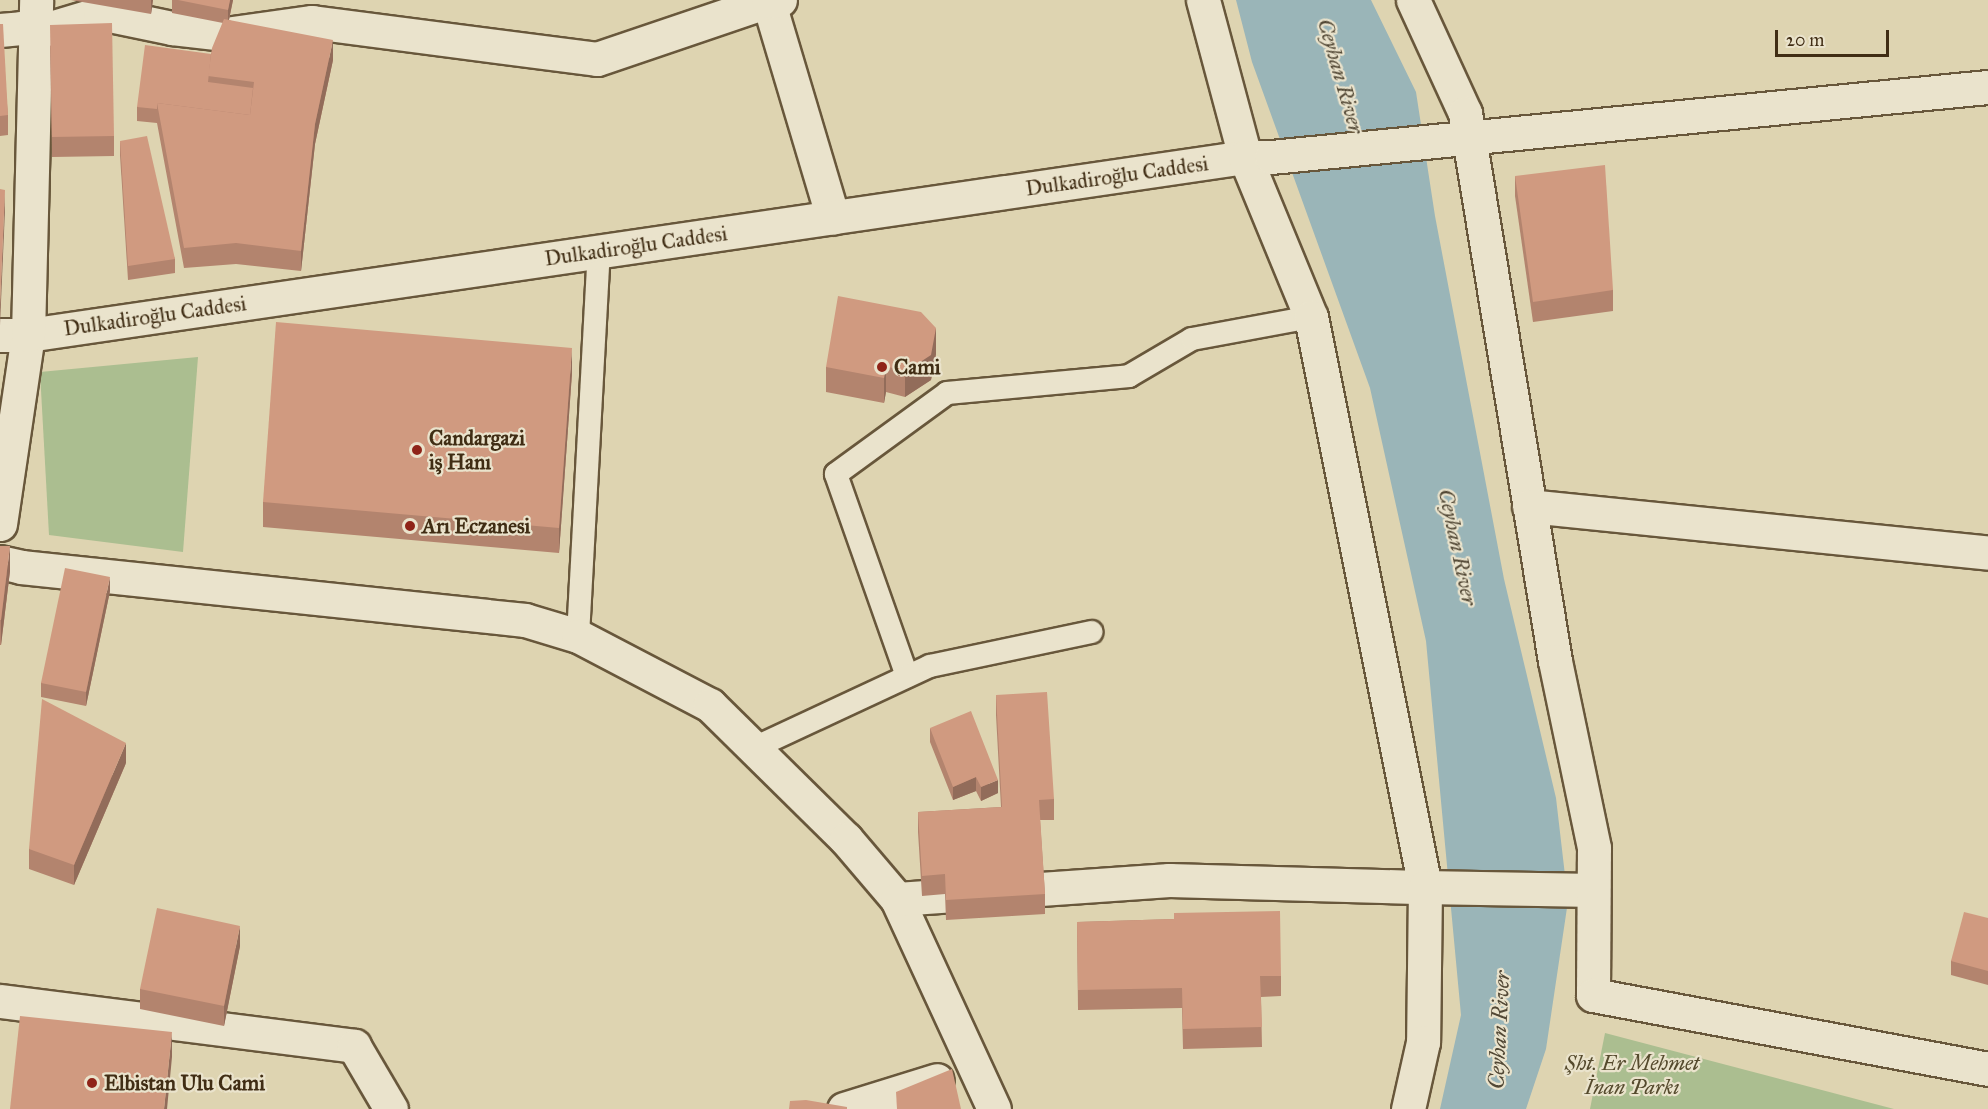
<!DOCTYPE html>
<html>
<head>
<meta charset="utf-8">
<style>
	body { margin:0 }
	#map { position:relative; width:1988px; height:1109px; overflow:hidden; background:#ded4b1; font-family:"IM FELL Great Primer",serif }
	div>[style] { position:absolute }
	.green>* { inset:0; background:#abbe90 }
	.water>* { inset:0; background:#9ab5b8 }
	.roads { filter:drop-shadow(2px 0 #68573b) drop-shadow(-2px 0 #68573b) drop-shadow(0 2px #68573b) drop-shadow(0 -2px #68573b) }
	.service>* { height:22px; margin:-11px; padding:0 11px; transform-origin:11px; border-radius:11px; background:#eae3cc }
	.pedestrian>* { height:33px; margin:-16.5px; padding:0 16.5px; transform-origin:16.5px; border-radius:16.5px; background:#eae3cc }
	.minor>* { height:33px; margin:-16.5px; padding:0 16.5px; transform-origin:16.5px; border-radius:16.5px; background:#eae3cc }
	.tertiary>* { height:33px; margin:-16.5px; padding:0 16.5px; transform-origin:16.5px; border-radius:16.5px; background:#eae3cc }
	.wall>* { inset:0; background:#b3846e }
	.shaded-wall>* { inset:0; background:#926c5a }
	.building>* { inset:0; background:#d09a80 }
	.dots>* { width:16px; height:16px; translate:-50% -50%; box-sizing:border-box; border:3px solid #eae3cc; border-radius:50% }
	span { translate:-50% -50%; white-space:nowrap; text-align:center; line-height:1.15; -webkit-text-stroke:4.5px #eae3cc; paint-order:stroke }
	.street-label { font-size:21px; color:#402d14 }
	.poi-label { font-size:21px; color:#402d14; font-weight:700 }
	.left { translate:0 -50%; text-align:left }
	.park-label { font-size:21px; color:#554a2d; font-style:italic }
	.water-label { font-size:22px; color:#524835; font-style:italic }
	.scale { position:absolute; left:1775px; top:30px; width:114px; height:27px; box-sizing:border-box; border:3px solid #402d14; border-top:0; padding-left:8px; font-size:18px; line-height:21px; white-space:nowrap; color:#402d14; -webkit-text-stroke:4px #eae3cc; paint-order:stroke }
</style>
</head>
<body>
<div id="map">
	<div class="green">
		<div style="clip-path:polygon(198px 357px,183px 552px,49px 535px,40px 372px)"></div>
		<div style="clip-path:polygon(1605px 1033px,1894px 1109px,1590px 1109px)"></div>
	</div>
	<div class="water">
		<div style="clip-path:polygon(1236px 0,1371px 0,1416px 92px,1435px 216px,1504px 579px,1556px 798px,1568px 901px,1546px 1049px,1526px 1109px,1440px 1109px,1461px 1015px,1426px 641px,1370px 388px,1252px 62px)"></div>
	</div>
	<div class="roads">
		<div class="service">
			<div style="left:578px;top:636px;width:385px;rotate:-86.9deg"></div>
			<div style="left:907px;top:676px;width:214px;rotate:-109.4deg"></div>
			<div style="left:836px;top:474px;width:137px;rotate:-36.1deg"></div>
			<div style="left:947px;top:393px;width:183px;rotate:-5.3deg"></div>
			<div style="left:1129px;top:376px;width:73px;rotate:-30.4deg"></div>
			<div style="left:1192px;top:339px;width:121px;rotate:-10.5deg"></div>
			<div style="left:754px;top:748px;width:194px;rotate:-25deg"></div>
			<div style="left:930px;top:666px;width:165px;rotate:-11.9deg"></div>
		</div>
		<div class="pedestrian">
			<div style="left:1425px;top:887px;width:168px;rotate:1deg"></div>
		</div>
		<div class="minor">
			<div style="left:768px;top:0;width:227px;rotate:73.4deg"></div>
			<div style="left:1203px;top:0;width:163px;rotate:75deg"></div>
			<div style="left:1413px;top:0;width:124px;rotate:65.3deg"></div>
			<div style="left:1465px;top:113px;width:555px;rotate:80.67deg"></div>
			<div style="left:1555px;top:661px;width:191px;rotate:78.2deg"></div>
			<div style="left:1594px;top:848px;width:147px;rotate:90.4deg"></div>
			<div style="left:1593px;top:995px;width:402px;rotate:10.6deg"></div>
			<div style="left:0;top:30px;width:21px;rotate:-5deg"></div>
			<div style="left:21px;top:28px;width:16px;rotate:14deg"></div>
			<div style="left:37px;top:32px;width:66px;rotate:-16.8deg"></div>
			<div style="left:100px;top:13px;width:74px;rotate:11.8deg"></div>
			<div style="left:172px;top:28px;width:53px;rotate:6.5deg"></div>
			<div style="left:225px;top:34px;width:88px;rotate:-7.9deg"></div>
			<div style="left:312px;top:22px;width:287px;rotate:7.4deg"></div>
			<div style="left:597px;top:59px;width:181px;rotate:-18.7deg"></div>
			<div style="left:768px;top:1px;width:12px;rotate:-5deg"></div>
			<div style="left:0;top:335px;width:28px"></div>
			<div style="left:28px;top:335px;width:1230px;rotate:-8.32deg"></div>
			<div style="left:1245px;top:157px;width:26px"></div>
			<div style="left:1529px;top:506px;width:461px;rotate:5.8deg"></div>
			<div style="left:0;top:562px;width:22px;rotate:13deg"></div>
			<div style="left:21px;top:567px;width:507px;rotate:6deg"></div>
			<div style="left:525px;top:620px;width:55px;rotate:16.8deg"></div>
			<div style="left:578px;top:636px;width:149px;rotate:27.6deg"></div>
			<div style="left:710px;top:705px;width:191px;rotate:44.6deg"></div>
			<div style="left:846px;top:839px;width:79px;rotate:49.6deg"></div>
			<div style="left:897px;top:899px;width:231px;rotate:65.2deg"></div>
			<div style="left:897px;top:899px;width:273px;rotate:-4deg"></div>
			<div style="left:1169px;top:880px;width:256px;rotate:1.6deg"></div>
			<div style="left:0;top:1001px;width:357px;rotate:7.2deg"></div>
			<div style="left:354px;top:1046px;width:73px;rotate:59.6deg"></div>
			<div style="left:844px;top:1109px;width:97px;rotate:-17.3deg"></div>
		</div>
		<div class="tertiary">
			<div style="left:1245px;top:157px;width:173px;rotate:67.6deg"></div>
			<div style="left:1311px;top:317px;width:581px;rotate:78.69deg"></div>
			<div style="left:1425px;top:887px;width:155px;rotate:90.7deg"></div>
			<div style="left:1423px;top:1042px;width:69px;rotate:102.6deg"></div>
			<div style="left:1271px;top:157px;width:720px;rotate:-5.58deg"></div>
			<div style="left:0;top:524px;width:191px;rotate:-81.6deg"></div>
			<div style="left:28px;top:335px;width:335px;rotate:-88.6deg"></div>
		</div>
	</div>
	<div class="wall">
		<div style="clip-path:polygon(71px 0,153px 0,151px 14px)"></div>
		<div style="clip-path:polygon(172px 0,233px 0,229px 20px,333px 60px,315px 144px,301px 271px,236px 264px,184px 268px,157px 123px,137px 121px,137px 107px,211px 54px,223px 23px,172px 13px)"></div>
		<div style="clip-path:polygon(0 24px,8px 115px,8px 135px,0 136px)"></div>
		<div style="clip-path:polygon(50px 45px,114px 136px,114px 156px,52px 157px)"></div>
		<div style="clip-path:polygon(120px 141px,175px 259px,175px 273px,128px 280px,120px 155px)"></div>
		<div style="clip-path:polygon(1515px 176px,1613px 290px,1613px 311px,1533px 322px,1515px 196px)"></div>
		<div style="clip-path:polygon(936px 354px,931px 380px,905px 397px,886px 392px,884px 403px,826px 392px,826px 367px)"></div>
		<div style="clip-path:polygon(572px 373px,559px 553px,263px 527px,263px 502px)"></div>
		<div style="clip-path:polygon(0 546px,10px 571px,1px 645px,0 645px)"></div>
		<div style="clip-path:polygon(110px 591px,86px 706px,41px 697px,41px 683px)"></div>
		<div style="clip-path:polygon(996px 695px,1054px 799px,1054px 820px,1040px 820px,1045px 894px,1045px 914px,946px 920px,945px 894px,922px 896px,918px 832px,918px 812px,1001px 807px,996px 715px)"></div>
		<div style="clip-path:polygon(930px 728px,998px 793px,981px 801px,976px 791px,953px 800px,930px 742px)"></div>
		<div style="clip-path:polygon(126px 763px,74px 885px,29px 869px,29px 849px)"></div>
		<div style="clip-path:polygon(1988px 918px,1988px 985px,1951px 975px,1951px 961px)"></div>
		<div style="clip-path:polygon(1174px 919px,1281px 976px,1281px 996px,1261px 997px,1262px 1047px,1183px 1049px,1182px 1008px,1078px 1010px,1077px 922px)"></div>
		<div style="clip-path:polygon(240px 946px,224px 1026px,140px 1009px,140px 989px)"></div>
	</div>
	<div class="shaded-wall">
		<div style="clip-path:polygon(151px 0,153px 0,151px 14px)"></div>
		<div style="clip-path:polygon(230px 0,233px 0,228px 24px,228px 10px)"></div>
		<div style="clip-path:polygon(333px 40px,333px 60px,315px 144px,301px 271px,301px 251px,315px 124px)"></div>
		<div style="clip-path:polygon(5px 190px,5px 210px,0 325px,0 305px)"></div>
		<div style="clip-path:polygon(936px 328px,936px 354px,931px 380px,905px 397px,905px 372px)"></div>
		<div style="clip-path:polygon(572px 348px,572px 373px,559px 553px,559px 528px)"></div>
		<div style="clip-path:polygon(886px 366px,886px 392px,884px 403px,884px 378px)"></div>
		<div style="clip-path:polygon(10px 546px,10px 571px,1px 645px,1px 620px)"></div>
		<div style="clip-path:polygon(110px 577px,110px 591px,86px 706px,86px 692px)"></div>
		<div style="clip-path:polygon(126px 743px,126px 763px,74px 885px,74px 865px)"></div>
		<div style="clip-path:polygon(976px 777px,976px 791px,953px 800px,953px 787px)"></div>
		<div style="clip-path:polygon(998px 780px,998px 793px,981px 801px,981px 787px)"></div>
		<div style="clip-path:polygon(240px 926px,240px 946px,224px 1026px,224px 1006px)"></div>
		<div style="clip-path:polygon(172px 1032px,172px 1057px,167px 1109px,164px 1109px)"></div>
	</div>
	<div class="building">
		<div style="clip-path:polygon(178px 0,230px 0,228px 10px)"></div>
		<div style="clip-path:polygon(224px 19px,333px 40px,315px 124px,301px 251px,236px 243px,184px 248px,157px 103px,250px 115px,254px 82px,208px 76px,212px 48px)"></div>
		<div style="clip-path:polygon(112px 23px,114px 136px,52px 137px,50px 25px)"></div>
		<div style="clip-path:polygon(0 24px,3px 24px,8px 115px,0 116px)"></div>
		<div style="clip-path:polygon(145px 45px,211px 54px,208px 82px,253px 88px,250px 115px,157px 103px,157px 109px,137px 107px)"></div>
		<div style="clip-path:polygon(147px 136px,175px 259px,128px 266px,120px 141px)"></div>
		<div style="clip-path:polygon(1605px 165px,1613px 290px,1533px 302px,1515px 176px)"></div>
		<div style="clip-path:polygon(0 189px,5px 190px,0 305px)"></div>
		<div style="clip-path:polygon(838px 296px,921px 312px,936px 328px,931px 355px,905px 372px,886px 366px,884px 378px,826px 367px)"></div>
		<div style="clip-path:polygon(276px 322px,572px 348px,559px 528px,263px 502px)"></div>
		<div style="clip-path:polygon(0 546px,10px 546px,1px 620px,0 620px)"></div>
		<div style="clip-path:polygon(65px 568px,110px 577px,86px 692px,41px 683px)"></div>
		<div style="clip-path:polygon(1047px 692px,1054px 799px,1039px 800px,1045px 894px,946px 900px,945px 874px,922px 876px,918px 812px,1002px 807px,996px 695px)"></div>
		<div style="clip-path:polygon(42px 699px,126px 743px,74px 865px,29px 849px)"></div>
		<div style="clip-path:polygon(971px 711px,998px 780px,981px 787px,976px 777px,953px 787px,930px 728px)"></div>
		<div style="clip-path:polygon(157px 908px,240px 926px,224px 1006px,140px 989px)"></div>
		<div style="clip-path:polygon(1280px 911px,1281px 976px,1260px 976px,1262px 1027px,1183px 1029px,1182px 988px,1078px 990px,1077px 922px,1174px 919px,1174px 913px)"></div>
		<div style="clip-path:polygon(1964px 912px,1988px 918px,1988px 971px,1951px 961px)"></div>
		<div style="clip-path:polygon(20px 1016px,172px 1032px,164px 1109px,10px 1109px)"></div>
		<div style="clip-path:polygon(952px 1069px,961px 1109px,897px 1109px,896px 1092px)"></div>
		<div style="clip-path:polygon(806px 1100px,847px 1107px,847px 1109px,789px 1109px,790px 1101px)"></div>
	</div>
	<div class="dots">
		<div style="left:882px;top:367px;background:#8f2418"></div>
		<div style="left:417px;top:450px;background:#8f2418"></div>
		<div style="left:410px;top:526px;background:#8f2418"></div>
		<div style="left:92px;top:1083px;background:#8f2418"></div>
	</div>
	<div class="street-label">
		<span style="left:1117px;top:176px;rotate:-8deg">Dulkadiroğlu Caddesi</span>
		<span style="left:636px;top:246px;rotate:-8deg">Dulkadiroğlu Caddesi</span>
		<span style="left:155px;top:316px;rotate:-8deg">Dulkadiroğlu Caddesi</span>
	</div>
	<div class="poi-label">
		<span class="left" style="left:894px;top:367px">Cami</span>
		<span class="left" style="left:429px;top:450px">Candargazi<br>iş Hanı</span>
		<span class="left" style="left:422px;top:526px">Arı Eczanesi</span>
		<span class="left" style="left:104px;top:1083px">Elbistan Ulu Cami</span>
	</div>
	<div class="park-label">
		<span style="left:1632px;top:1075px">Şht. Er Mehmet<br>İnan Parkı</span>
	</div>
	<div class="water-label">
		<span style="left:1341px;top:76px;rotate:74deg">Ceyhan River</span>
		<span style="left:1458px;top:547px;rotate:78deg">Ceyhan River</span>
		<span style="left:1499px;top:1030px;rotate:-87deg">Ceyhan River</span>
	</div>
	<div class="scale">20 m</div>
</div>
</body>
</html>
